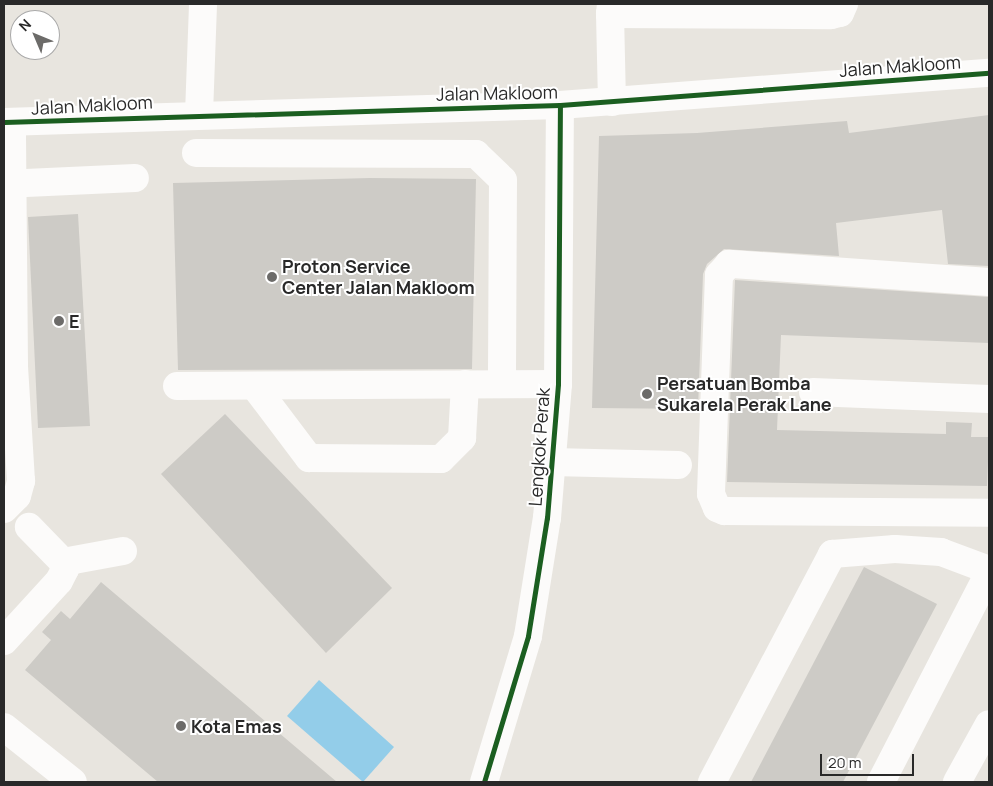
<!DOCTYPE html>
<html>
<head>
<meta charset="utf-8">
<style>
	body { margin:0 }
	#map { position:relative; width:993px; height:786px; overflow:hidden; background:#e8e5df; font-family:Manrope,sans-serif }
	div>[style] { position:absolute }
	.water>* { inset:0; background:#93cde9 }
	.building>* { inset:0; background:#cdcbc6 }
	.minor>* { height:28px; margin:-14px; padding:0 14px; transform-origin:14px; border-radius:14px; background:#fcfbfa }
	.cycleway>* { height:5px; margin:-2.5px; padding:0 2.5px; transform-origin:2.5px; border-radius:2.5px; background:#1b5e20 }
	.dots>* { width:14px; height:14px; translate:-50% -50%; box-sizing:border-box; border:2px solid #fff; border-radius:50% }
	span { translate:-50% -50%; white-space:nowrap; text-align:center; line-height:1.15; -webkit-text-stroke:4px #fff; paint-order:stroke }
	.street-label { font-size:18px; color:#292929 }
	.poi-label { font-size:18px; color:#292929; font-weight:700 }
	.left { translate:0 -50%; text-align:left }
	.frame { position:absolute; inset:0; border:5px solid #292929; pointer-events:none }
	.north { position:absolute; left:10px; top:10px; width:50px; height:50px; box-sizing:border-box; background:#fff; border:1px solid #a9a9a9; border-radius:50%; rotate:315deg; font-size:14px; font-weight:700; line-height:20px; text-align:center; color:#292929 }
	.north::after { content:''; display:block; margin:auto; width:18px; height:22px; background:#6c6b69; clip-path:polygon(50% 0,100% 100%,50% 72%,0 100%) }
	.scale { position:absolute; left:820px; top:754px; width:94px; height:22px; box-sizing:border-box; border:2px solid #292929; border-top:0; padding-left:6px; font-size:15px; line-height:18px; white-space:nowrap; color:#292929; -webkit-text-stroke:4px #fff; paint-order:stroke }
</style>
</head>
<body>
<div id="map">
	<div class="water">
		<div style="clip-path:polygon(319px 680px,394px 747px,363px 782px,287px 716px)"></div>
	</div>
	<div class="building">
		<div style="clip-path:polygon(989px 115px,989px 266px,948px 264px,942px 210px,836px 223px,839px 256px,724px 249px,707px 264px,703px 274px,698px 409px,592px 408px,599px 136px,697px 133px,847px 121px,849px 133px)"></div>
		<div style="clip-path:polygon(370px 178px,476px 179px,472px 369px,178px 370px,173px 183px)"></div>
		<div style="clip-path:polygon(78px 214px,90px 426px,38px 428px,28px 217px)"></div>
		<div style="clip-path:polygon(735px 280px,989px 297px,989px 343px,781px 335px,777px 430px,946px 434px,946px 422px,972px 423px,971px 437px,989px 437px,987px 486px,727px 482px)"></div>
		<div style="clip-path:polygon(225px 414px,392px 588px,326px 653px,161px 474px)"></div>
		<div style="clip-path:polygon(864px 567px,937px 604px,843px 782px,751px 782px)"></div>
		<div style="clip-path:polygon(101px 582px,337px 782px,158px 782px,25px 670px,51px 640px,42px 632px,61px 611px,70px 619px)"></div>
	</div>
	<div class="minor">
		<div style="left:611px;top:4px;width:10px;rotate:96deg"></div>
		<div style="left:610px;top:14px;width:221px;rotate:0.3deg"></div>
		<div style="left:831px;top:15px;width:9px;rotate:-13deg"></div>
		<div style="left:840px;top:13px;width:10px;rotate:-66deg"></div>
		<div style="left:610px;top:14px;width:88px;rotate:88.7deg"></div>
		<div style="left:199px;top:114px;width:110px;rotate:-87.9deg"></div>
		<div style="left:4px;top:122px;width:556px;rotate:-1.75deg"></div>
		<div style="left:560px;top:105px;width:430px;rotate:-4.3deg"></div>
		<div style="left:196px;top:153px;width:280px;rotate:0.2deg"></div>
		<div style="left:476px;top:154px;width:37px;rotate:44deg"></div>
		<div style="left:503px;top:180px;width:202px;rotate:90.3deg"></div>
		<div style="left:4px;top:184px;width:131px;rotate:-2.6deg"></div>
		<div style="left:989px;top:282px;width:261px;rotate:-176deg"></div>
		<div style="left:729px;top:264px;width:15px;rotate:132deg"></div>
		<div style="left:719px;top:275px;width:219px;rotate:92.1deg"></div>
		<div style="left:711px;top:494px;width:15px;rotate:67deg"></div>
		<div style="left:717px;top:508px;width:8px;rotate:23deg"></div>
		<div style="left:724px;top:511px;width:265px;rotate:0.4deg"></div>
		<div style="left:177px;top:386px;width:381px;rotate:-0.3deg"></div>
		<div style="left:256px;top:388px;width:88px;rotate:52.9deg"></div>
		<div style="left:309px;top:458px;width:132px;rotate:0.4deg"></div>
		<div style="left:441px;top:459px;width:30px;rotate:-45deg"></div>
		<div style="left:462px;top:438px;width:54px;rotate:-86.8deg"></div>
		<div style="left:813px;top:392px;width:176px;rotate:2.3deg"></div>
		<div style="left:552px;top:462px;width:126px;rotate:1.4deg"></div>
		<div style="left:4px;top:509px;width:18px;rotate:-45deg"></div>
		<div style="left:17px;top:496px;width:16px;rotate:-75deg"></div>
		<div style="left:21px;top:481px;width:116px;rotate:-93.5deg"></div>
		<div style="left:14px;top:365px;width:243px;rotate:-90.5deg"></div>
		<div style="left:63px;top:562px;width:61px;rotate:-10.4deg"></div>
		<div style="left:4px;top:641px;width:81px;rotate:-47.5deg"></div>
		<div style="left:59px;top:581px;width:13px;rotate:-63deg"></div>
		<div style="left:65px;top:569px;width:7px;rotate:-106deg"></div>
		<div style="left:63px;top:562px;width:49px;rotate:-134.2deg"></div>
		<div style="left:4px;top:727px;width:88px;rotate:38.6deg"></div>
		<div style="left:484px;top:782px;width:152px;rotate:-73.2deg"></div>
		<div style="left:528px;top:636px;width:120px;rotate:-80.9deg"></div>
		<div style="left:547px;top:518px;width:134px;rotate:-85.3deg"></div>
		<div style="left:558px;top:384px;width:279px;rotate:-89.6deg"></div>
		<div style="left:712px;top:782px;width:258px;rotate:-62.2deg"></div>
		<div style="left:832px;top:554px;width:63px;rotate:-4.5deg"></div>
		<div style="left:895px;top:549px;width:46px;rotate:3.7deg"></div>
		<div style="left:941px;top:552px;width:51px;rotate:20.6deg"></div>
		<div style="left:881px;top:782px;width:235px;rotate:-62.7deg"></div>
		<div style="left:957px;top:782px;width:66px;rotate:-61.1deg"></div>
	</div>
	<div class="cycleway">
		<div style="left:4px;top:122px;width:556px;rotate:-1.75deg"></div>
		<div style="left:560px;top:105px;width:430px;rotate:-4.3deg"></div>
		<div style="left:484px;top:782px;width:152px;rotate:-73.2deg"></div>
		<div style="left:528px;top:636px;width:120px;rotate:-80.9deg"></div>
		<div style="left:547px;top:518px;width:134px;rotate:-85.3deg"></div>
		<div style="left:558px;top:384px;width:279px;rotate:-89.6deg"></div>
	</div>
	<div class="dots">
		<div style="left:272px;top:277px;background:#6c6b69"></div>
		<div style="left:59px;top:321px;background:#6c6b69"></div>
		<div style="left:647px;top:394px;background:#6c6b69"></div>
		<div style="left:181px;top:726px;background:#6c6b69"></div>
	</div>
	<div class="street-label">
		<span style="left:900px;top:66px;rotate:-4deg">Jalan Makloom</span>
		<span style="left:497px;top:93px;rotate:-1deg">Jalan Makloom</span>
		<span style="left:92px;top:105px;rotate:-3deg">Jalan Makloom</span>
		<span style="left:539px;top:447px;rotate:-86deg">Lengkok Perak</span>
	</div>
	<div class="poi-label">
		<span class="left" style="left:282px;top:277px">Proton Service<br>Center Jalan Makloom</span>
		<span class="left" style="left:69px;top:321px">E</span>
		<span class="left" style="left:657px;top:394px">Persatuan Bomba<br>Sukarela Perak Lane</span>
		<span class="left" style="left:191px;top:726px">Kota Emas</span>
	</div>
	<div class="frame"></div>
	<div class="north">N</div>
	<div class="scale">20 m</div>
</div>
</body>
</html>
